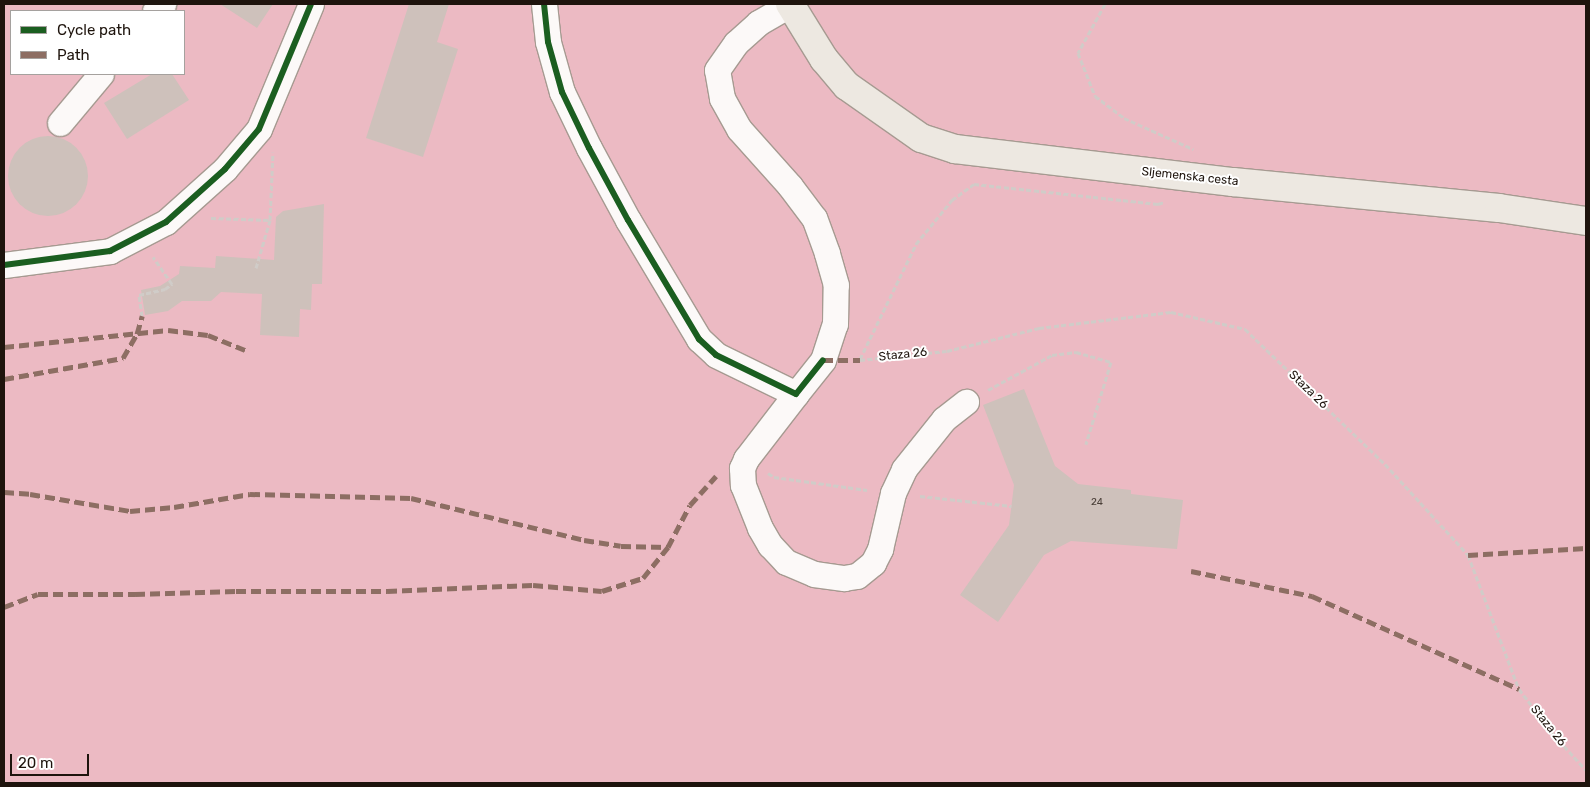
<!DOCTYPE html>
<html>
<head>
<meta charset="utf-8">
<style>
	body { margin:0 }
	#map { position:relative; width:1590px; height:787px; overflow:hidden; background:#eadacf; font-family:Rubik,sans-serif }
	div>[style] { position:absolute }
	.green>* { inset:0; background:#ecbac3 }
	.building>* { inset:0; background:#cec1bb }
	.round { border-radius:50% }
	.path>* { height:3px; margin-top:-1.5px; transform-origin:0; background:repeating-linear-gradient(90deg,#d0ccc8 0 5px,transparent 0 7.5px) }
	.roads { filter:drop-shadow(1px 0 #a69a91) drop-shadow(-1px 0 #a69a91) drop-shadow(0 1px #a69a91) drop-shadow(0 -1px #a69a91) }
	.minor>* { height:25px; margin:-12.5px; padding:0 12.5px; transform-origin:12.5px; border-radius:12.5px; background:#fcf9f8 }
	.major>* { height:28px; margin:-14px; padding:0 14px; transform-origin:14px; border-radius:14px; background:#ede8e1 }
	.quiet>* { height:5px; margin-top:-2.5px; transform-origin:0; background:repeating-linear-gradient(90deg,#8d6e63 0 10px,transparent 0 15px) }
	.cycleway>* { height:6px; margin:-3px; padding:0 3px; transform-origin:3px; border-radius:3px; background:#1b5e20 }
	span { translate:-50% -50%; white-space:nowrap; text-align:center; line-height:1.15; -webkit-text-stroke:4px #fff; paint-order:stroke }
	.number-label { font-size:10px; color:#4a3f38 }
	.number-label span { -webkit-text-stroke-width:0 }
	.street-label { font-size:12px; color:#1e140d }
	.frame { position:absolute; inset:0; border:5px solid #1e140d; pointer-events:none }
	.legend { position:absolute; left:10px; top:10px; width:175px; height:65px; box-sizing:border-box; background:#fff; border:1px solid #a5a19e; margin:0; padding:6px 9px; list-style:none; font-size:15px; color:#1e140d }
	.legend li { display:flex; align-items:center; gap:10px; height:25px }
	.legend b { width:25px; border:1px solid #a5a19e }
	.scale { position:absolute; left:10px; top:754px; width:79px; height:22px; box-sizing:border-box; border:2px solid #1e140d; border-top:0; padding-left:6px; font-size:15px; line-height:18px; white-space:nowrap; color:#1e140d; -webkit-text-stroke:4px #fff; paint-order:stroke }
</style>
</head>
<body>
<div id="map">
	<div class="green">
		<div style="clip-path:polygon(evenodd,4px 4px,1586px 4px,1586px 783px,4px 783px,4px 4px,11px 11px,184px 11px,184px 74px,11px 74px,11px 11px)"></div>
	</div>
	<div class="building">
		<div style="clip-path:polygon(220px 4px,273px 4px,257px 28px)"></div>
		<div style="clip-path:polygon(409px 4px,449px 4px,437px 42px,458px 49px,423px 157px,366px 138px)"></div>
		<div style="clip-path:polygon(152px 74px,172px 74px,189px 100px,127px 139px,104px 103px)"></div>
		<div class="round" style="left:8px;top:136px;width:80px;height:80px"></div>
		<div style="clip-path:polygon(324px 204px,322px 284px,312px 284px,311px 310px,300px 309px,299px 337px,260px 335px,262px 294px,221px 292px,211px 301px,182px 301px,168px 311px,145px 315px,141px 290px,160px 286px,179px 274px,180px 266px,215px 268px,216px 256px,274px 260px,276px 217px,283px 211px)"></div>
		<div style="clip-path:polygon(1024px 389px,1055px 466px,1078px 484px,1131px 490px,1131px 494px,1183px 500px,1177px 549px,1071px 541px,1044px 555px,998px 622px,960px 595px,1009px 525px,1014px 485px,983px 405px)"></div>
	</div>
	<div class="path">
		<div style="left:1105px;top:4px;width:56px;rotate:118.9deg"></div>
		<div style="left:1078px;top:53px;width:46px;rotate:68.4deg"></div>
		<div style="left:1095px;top:96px;width:36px;rotate:37deg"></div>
		<div style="left:1124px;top:118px;width:76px;rotate:24.2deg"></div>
		<div style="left:211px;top:218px;width:59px;rotate:1.9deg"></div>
		<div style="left:256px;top:268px;width:50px;rotate:-73.7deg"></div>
		<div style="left:270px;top:220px;width:68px;rotate:-87.5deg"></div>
		<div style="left:142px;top:316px;width:21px;rotate:-98deg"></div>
		<div style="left:139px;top:295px;width:27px;rotate:-13deg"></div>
		<div style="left:165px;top:289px;width:9px;rotate:-36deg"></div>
		<div style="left:172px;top:284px;width:33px;rotate:-125deg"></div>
		<div style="left:860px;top:359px;width:128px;rotate:-64deg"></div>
		<div style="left:916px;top:244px;width:57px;rotate:-50.7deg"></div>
		<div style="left:952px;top:200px;width:27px;rotate:-36deg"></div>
		<div style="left:974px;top:184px;width:185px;rotate:6.2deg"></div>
		<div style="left:1158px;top:204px;width:6px;rotate:-18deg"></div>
		<div style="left:860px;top:360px;width:87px;rotate:-5.9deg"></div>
		<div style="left:947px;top:351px;width:95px;rotate:-14deg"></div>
		<div style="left:1039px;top:328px;width:133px;rotate:-6.9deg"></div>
		<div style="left:1171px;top:312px;width:76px;rotate:12.9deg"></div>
		<div style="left:1245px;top:329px;width:194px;rotate:44deg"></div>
		<div style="left:1385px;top:464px;width:123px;rotate:47.6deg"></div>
		<div style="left:1468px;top:555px;width:143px;rotate:69.2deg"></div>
		<div style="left:1519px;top:689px;width:58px;rotate:52.7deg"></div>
		<div style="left:1554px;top:735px;width:47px;rotate:47.6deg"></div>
		<div style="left:988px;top:390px;width:73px;rotate:-28.7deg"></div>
		<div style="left:1052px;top:355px;width:24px;rotate:-7deg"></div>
		<div style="left:1076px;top:352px;width:36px;rotate:16deg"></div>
		<div style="left:1111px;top:362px;width:86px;rotate:107deg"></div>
		<div style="left:768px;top:473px;width:7px;rotate:34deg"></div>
		<div style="left:774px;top:477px;width:94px;rotate:8deg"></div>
		<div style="left:920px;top:496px;width:92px;rotate:6.3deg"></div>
	</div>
	<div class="roads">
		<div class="minor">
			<div style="left:544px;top:4px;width:38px;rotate:84deg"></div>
			<div style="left:548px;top:42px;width:52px;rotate:74.4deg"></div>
			<div style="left:562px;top:92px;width:62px;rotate:64.3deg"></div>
			<div style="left:589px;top:148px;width:82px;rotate:61.6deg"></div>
			<div style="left:628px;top:220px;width:139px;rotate:59.2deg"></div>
			<div style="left:699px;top:339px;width:23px;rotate:43deg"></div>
			<div style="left:716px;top:355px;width:89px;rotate:26deg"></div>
			<div style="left:796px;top:394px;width:43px;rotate:-51.5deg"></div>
			<div style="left:823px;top:360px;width:38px;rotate:-72deg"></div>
			<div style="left:835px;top:324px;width:39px;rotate:-89deg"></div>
			<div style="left:836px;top:285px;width:33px;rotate:-106deg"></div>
			<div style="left:827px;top:253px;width:37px;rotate:-110deg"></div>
			<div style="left:814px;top:218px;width:40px;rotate:-127deg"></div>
			<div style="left:790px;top:186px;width:76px;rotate:-131.8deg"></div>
			<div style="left:739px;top:129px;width:35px;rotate:-119deg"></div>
			<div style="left:722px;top:98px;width:28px;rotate:-100deg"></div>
			<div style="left:717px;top:70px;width:33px;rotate:-55deg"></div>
			<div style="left:736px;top:43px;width:30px;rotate:-42deg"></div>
			<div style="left:758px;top:23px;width:38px;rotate:-30deg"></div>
			<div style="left:155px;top:11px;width:11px;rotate:-41deg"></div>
			<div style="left:60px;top:123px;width:64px;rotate:-50.1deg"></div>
			<div style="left:4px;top:265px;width:107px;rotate:-7.5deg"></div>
			<div style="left:110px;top:251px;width:63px;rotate:-27.4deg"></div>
			<div style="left:166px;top:222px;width:79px;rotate:-41.9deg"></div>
			<div style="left:225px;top:169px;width:52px;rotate:-49.6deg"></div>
			<div style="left:259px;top:129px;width:135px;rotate:-67.4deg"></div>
			<div style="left:796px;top:394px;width:82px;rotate:127.6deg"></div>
			<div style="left:746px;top:459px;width:10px;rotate:114deg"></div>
			<div style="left:742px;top:468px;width:17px;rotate:87deg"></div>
			<div style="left:743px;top:485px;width:46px;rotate:68.4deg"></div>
			<div style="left:760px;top:528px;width:20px;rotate:60deg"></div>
			<div style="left:770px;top:545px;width:23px;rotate:47deg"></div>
			<div style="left:786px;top:562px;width:30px;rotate:23deg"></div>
			<div style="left:814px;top:574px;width:30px;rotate:8deg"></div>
			<div style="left:844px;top:578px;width:13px;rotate:-9deg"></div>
			<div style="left:857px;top:576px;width:21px;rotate:-39deg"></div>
			<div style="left:873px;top:563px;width:16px;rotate:-63deg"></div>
			<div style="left:880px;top:549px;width:57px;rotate:-76.9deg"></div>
			<div style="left:893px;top:493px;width:26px;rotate:-65deg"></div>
			<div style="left:904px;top:469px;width:64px;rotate:-51.3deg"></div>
			<div style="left:944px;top:419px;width:28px;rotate:-38deg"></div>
		</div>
		<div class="major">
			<div style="left:790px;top:4px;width:65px;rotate:58.3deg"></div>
			<div style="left:824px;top:59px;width:35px;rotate:50deg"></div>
			<div style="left:847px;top:86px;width:90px;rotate:35.1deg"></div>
			<div style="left:921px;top:138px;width:36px;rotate:18deg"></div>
			<div style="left:955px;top:149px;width:280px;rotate:6.8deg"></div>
			<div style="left:1233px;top:182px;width:267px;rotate:5.6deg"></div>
			<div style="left:1499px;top:208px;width:88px;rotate:8.5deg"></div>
		</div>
	</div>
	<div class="quiet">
		<div style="left:4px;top:347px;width:165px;rotate:-5.9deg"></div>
		<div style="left:168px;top:330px;width:40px;rotate:7.1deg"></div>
		<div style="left:208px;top:335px;width:40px;rotate:22deg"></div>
		<div style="left:823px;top:360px;width:37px"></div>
		<div style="left:4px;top:379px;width:121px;rotate:-10deg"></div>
		<div style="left:123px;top:358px;width:28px;rotate:-60deg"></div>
		<div style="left:137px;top:334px;width:19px;rotate:-74deg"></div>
		<div style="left:4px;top:492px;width:26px;rotate:4deg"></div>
		<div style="left:30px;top:494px;width:101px;rotate:9.6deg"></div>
		<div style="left:130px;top:511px;width:44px;rotate:-5.2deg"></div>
		<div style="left:174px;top:507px;width:77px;rotate:-9.7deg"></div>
		<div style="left:250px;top:494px;width:161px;rotate:1.4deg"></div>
		<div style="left:411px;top:498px;width:178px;rotate:13.6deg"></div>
		<div style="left:584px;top:540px;width:37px;rotate:9deg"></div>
		<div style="left:621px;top:546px;width:47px;rotate:1.2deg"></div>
		<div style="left:1468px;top:555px;width:118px;rotate:-3.4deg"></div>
		<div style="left:1191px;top:571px;width:124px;rotate:11.7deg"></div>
		<div style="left:1312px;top:596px;width:227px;rotate:24.2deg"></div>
		<div style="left:4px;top:607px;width:36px;rotate:-21deg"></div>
		<div style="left:38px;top:594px;width:97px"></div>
		<div style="left:135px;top:594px;width:101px;rotate:-1.7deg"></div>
		<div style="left:236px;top:591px;width:151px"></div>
		<div style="left:387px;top:591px;width:146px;rotate:-2.4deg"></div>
		<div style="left:533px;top:585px;width:69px;rotate:5deg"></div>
		<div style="left:602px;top:591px;width:43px;rotate:-17.6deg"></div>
		<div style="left:643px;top:578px;width:40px;rotate:-51deg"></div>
		<div style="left:668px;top:547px;width:47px;rotate:-62.4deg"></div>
		<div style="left:690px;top:505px;width:39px;rotate:-48deg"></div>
	</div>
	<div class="cycleway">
		<div style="left:544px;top:4px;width:38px;rotate:84deg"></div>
		<div style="left:548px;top:42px;width:52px;rotate:74.4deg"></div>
		<div style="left:562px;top:92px;width:62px;rotate:64.3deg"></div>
		<div style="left:589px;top:148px;width:82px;rotate:61.6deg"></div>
		<div style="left:628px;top:220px;width:139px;rotate:59.2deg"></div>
		<div style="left:699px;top:339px;width:23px;rotate:43deg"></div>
		<div style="left:716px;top:355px;width:89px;rotate:26deg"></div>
		<div style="left:796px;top:394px;width:43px;rotate:-51.5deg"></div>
		<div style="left:4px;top:265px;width:107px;rotate:-7.5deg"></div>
		<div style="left:110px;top:251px;width:63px;rotate:-27.4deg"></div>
		<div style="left:166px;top:222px;width:79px;rotate:-41.9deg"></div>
		<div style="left:225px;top:169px;width:52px;rotate:-49.6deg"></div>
		<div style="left:259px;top:129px;width:135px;rotate:-67.4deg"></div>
	</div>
	<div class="number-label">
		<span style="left:1097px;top:503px">24</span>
	</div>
	<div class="street-label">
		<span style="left:1190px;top:177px;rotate:6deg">Sljemenska cesta</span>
		<span style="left:903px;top:355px;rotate:-6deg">Staza 26</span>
		<span style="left:1308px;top:390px;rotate:44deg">Staza 26</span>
		<span style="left:1548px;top:726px;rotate:51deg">Staza 26</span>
	</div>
	<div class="frame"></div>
	<ul class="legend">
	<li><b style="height:6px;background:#1b5e20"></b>Cycle path</li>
	<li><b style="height:6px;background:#8d6e63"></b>Path</li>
	</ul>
	<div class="scale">20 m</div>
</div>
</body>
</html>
